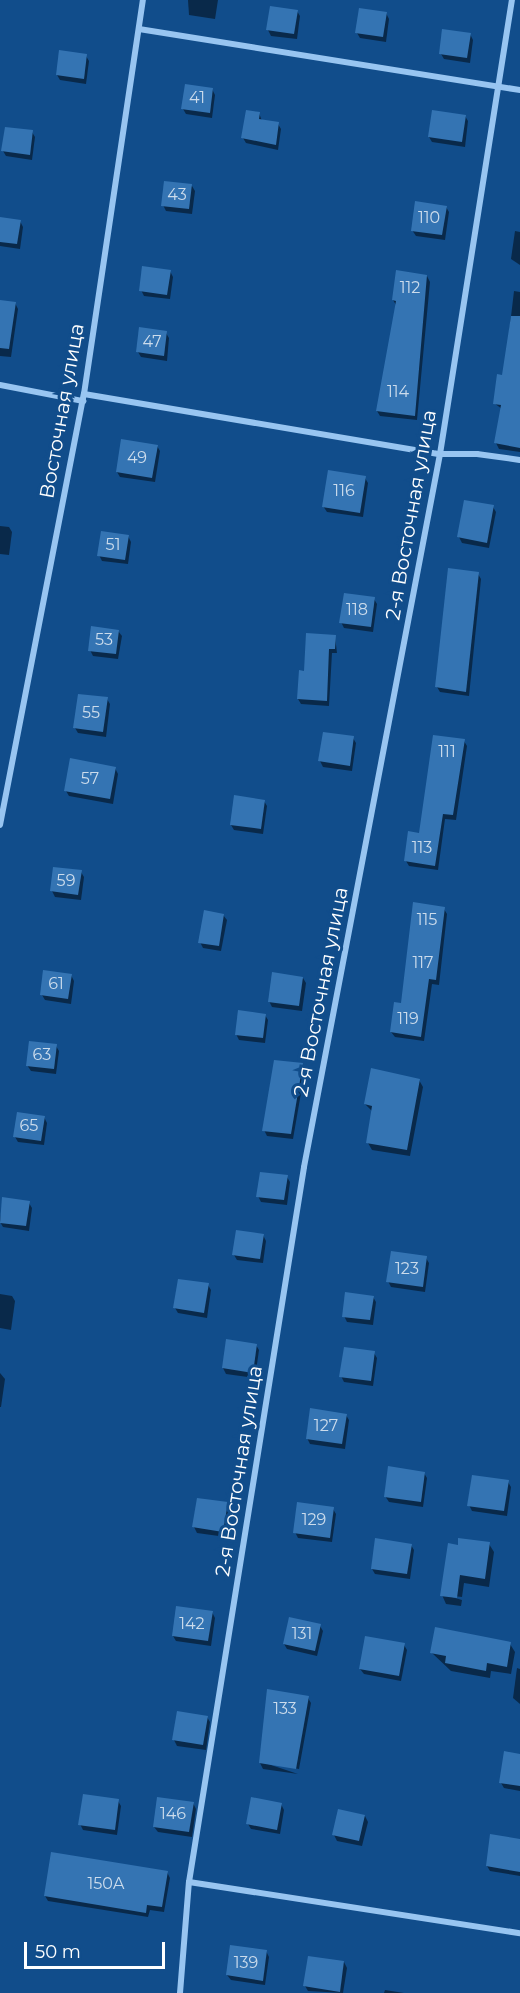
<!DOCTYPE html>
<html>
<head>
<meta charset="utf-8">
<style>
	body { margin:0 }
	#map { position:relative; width:520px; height:1993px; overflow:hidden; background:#114d8b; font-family:Montserrat,sans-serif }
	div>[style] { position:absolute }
	.shadow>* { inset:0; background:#0007 }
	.building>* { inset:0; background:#3474b3 }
	.minor>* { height:6px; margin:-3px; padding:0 3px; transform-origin:3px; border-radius:3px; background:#98c5f1 }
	span { translate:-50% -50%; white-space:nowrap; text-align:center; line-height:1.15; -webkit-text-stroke:6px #114d8b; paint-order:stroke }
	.number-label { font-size:16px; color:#ccdcec }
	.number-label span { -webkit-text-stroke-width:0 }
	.street-label { font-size:20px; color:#fff }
	.scale { position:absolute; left:24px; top:1942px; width:141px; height:27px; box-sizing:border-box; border:3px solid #fff; border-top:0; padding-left:8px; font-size:18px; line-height:21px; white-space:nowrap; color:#fff; -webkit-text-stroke:4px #114d8b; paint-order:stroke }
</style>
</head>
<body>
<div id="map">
	<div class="shadow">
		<div style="clip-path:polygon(188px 0,218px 0,215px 19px,189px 15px)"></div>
		<div style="clip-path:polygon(297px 11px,300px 16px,297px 39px,271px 36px,268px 30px)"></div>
		<div style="clip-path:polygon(386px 13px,389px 19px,386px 42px,360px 38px,357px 33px)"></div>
		<div style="clip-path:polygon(470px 34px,473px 40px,470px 63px,444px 59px,441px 54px)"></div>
		<div style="clip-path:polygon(86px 56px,89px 61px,86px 84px,60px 80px,57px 75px)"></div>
		<div style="clip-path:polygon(212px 89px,215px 95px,212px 118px,186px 114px,183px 109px)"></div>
		<div style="clip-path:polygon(259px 113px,262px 121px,278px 124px,281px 129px,278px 150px,246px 143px,243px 138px)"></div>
		<div style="clip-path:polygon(465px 116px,468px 121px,465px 147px,432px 142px,429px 137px)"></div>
		<div style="clip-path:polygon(32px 132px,35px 137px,32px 160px,6px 156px,3px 151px)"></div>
		<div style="clip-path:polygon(192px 186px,195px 191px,192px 214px,166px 211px,163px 205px)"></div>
		<div style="clip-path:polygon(446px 207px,449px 212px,445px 240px,416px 236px,412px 230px)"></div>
		<div style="clip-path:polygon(0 218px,20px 221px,23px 227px,20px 249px,0 246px)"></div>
		<div style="clip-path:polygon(515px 231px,520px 232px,520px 265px,511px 259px)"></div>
		<div style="clip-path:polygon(170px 271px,173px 277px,170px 299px,144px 296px,141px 290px)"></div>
		<div style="clip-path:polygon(427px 276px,430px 282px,417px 420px,380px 416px,377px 411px,396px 305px,393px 300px)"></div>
		<div style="clip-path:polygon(514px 291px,520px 292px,520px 452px,499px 449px,496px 443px,502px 409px,494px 403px,504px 376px)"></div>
		<div style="clip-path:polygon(0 301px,15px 303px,18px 309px,11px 357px,0 356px)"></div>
		<div style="clip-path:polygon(166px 333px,169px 338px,167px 361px,141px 357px,138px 352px)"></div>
		<div style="clip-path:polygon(157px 446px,160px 451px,155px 482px,120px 477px,117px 472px)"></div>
		<div style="clip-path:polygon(365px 478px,368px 483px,363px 517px,327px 512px,323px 506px)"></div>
		<div style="clip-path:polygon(493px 507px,496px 512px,489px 548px,462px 543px,459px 537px)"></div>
		<div style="clip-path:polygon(0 526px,9px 527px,12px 532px,9px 555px,0 554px)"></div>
		<div style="clip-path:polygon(128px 536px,131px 542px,128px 564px,102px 561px,99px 555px)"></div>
		<div style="clip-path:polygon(478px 574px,481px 579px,469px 696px,440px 692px,437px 687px)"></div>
		<div style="clip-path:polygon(374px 599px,377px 604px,373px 632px,344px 628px,341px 622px)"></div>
		<div style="clip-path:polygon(118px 631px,122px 636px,118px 659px,93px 656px,90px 650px)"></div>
		<div style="clip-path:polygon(335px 636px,337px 653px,332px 653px,329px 706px,301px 704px,298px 699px,305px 672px)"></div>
		<div style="clip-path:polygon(107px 699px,110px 704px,106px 737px,78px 733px,75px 728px)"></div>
		<div style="clip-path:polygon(353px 738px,356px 743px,352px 771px,323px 767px,320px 761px)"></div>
		<div style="clip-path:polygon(464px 741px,467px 746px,456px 820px,445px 819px,438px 870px,409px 866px,406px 861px)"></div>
		<div style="clip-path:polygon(115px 768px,118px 774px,113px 804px,69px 796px,66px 791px)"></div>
		<div style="clip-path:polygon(264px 801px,267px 806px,263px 834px,234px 830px,231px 825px)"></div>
		<div style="clip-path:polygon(81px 872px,84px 877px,81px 900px,55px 897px,52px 891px)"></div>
		<div style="clip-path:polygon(444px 909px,447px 914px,439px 985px,432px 984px,424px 1041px,395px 1037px,391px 1032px)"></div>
		<div style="clip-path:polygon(223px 915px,227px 920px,221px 951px,203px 948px,200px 942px)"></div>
		<div style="clip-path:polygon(71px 975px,74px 981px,71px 1004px,45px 1000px,42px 995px)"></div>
		<div style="clip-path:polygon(303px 978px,306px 983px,302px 1011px,272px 1007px,269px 1001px)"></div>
		<div style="clip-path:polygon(265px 1015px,268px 1020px,265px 1043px,239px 1040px,236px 1034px)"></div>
		<div style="clip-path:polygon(56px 1046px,59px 1051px,56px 1074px,31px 1071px,27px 1065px)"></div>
		<div style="clip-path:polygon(302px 1064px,305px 1070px,293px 1139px,267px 1136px,264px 1130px)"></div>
		<div style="clip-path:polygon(419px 1080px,423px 1087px,410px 1156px,372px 1150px,368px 1143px,372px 1111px,365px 1104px)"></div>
		<div style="clip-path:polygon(44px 1117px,47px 1123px,44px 1145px,18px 1142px,15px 1137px)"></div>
		<div style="clip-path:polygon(287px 1177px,290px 1182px,287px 1205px,261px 1202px,258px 1196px)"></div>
		<div style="clip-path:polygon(3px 1199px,29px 1203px,32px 1208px,29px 1231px,3px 1227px,0 1222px)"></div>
		<div style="clip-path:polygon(263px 1235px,266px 1241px,263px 1263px,237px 1260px,234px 1255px)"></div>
		<div style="clip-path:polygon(426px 1258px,429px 1263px,425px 1292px,391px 1287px,388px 1281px)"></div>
		<div style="clip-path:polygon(208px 1285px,211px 1290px,207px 1318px,178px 1313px,175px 1308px)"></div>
		<div style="clip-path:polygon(0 1294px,12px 1296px,15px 1301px,11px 1330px,0 1328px)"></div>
		<div style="clip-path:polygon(373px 1297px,376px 1302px,373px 1325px,347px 1322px,344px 1316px)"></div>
		<div style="clip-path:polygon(256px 1345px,259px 1350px,255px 1378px,226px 1374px,223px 1368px)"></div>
		<div style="clip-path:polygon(374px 1353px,377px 1358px,373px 1386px,344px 1382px,341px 1376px)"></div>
		<div style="clip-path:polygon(0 1373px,5px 1379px,1px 1407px,0 1407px)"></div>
		<div style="clip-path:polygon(346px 1415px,349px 1420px,345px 1449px,310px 1444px,307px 1438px)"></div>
		<div style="clip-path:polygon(424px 1473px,427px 1478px,423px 1507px,389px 1502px,385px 1496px)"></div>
		<div style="clip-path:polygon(508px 1482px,511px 1487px,507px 1516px,472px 1511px,469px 1505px)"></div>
		<div style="clip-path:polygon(227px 1504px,230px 1509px,226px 1537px,197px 1533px,194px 1527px)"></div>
		<div style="clip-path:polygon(333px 1509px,336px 1514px,332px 1542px,298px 1538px,295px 1532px)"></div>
		<div style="clip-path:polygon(489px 1544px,494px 1552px,489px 1587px,464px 1583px,462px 1597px,445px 1595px,462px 1600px,461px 1606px,446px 1604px,442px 1595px,459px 1546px)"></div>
		<div style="clip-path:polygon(411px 1545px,414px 1550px,410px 1579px,375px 1574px,372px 1569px)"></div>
		<div style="clip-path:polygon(212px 1612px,215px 1618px,211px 1646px,176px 1641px,173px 1636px)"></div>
		<div style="clip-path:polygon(320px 1626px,323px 1631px,317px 1656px,287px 1649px,284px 1644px)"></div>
		<div style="clip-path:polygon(510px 1644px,515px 1652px,511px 1674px,491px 1671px,490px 1678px,451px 1671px,432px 1653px)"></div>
		<div style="clip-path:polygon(404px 1645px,407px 1650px,401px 1681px,364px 1674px,360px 1669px)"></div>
		<div style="clip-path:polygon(517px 1668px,520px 1669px,520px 1704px,513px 1698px)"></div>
		<div style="clip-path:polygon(308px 1698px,311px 1703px,299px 1769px,262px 1762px,298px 1774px,263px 1769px,260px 1763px)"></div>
		<div style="clip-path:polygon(207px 1717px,210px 1722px,206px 1750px,177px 1746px,174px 1740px)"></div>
		<div style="clip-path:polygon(520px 1755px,520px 1791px,504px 1788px,501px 1783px)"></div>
		<div style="clip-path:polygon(118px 1801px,121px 1806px,117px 1835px,83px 1830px,80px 1824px)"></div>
		<div style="clip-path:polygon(193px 1803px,196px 1809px,192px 1837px,158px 1832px,154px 1827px)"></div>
		<div style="clip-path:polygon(281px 1804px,284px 1810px,280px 1834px,251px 1829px,248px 1824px)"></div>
		<div style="clip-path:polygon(365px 1816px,368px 1822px,362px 1846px,337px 1841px,334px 1835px)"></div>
		<div style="clip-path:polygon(520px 1840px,520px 1876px,490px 1871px,487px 1866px)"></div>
		<div style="clip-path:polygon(167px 1872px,170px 1878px,164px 1912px,150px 1910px,148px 1917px,48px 1901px,45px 1896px)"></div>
		<div style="clip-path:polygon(266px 1951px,269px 1957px,265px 1985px,231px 1980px,227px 1975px)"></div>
		<div style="clip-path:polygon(344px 1962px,347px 1968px,343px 1993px,308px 1991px,305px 1986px)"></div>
		<div style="clip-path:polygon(385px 1990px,404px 1993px,384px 1993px)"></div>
	</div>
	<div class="building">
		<div style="clip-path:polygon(270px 6px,298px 10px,294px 34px,266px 30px)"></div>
		<div style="clip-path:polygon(359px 8px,387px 12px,383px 37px,355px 33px)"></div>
		<div style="clip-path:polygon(442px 29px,471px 33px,467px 58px,439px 54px)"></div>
		<div style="clip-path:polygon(59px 50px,87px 54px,84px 79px,56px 75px)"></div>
		<div style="clip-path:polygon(185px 84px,213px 88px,210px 113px,181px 109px)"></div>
		<div style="clip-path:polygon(246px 110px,260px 112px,259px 119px,279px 122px,276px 145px,241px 138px)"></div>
		<div style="clip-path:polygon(432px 110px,466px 115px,462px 142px,428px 137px)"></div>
		<div style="clip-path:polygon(5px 127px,33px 130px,30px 155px,1px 151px)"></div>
		<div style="clip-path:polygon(164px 181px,192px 184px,189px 209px,161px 206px)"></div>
		<div style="clip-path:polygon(415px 201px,447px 206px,442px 235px,411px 231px)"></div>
		<div style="clip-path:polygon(0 217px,21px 220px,17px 244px,0 242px)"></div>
		<div style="clip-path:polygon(142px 266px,171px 270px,167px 295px,139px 291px)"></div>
		<div style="clip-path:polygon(396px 270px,427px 275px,415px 416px,376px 411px,396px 301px,392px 300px)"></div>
		<div style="clip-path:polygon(0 300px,16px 302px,9px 349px,0 348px)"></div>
		<div style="clip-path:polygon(511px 316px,520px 316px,520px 448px,494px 443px,501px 405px,493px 404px,497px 374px,502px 375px)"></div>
		<div style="clip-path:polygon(139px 327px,167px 331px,164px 356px,136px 352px)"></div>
		<div style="clip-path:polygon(121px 439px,158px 445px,152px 478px,116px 472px)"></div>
		<div style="clip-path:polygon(328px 470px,366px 476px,360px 513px,322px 507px)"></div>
		<div style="clip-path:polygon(464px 500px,494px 505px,487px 543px,457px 537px)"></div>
		<div style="clip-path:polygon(101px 531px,129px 535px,125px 560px,97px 556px)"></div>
		<div style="clip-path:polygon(448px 568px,479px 572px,466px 692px,435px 687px)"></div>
		<div style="clip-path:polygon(344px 593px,375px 597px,371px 627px,339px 623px)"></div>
		<div style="clip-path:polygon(91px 626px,119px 630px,116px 654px,88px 651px)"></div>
		<div style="clip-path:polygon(306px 633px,336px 635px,335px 649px,329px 649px,327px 701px,297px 699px,299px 670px,304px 671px)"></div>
		<div style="clip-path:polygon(78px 694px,108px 697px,103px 732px,73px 728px)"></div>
		<div style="clip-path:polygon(323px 732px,354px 736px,350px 766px,318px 761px)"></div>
		<div style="clip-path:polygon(433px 735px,465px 739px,453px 815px,443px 814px,435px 866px,404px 861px,408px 831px,419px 833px)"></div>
		<div style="clip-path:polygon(70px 758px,116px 767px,110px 799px,64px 791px)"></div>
		<div style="clip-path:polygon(234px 795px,265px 800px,261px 829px,230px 825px)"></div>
		<div style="clip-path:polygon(53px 867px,82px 870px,78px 895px,50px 891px)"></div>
		<div style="clip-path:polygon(413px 902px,445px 907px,436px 980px,429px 979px,421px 1037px,390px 1032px,394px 1002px,401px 1003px)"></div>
		<div style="clip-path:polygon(204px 910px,224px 914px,219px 946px,198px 943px)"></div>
		<div style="clip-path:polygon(43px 970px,72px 974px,68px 999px,40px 995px)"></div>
		<div style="clip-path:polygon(272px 972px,303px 977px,299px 1006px,268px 1002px)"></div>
		<div style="clip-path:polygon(238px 1010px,266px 1014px,263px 1038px,235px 1035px)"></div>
		<div style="clip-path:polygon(29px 1041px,57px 1044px,54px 1069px,26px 1066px)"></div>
		<div style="clip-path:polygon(274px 1060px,303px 1063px,291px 1134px,262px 1131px)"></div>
		<div style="clip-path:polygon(371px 1068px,420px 1079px,407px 1150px,366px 1143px,372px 1106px,364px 1104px)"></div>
		<div style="clip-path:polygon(17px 1112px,45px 1116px,41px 1141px,13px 1137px)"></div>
		<div style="clip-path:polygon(260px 1172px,288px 1175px,284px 1200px,256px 1197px)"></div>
		<div style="clip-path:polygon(2px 1197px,30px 1201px,26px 1226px,0 1223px)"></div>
		<div style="clip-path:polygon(236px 1230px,264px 1234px,260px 1259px,232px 1255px)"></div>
		<div style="clip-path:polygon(391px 1251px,427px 1256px,423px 1287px,386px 1282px)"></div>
		<div style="clip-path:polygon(178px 1279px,209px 1283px,204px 1313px,173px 1308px)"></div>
		<div style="clip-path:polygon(345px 1292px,374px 1296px,370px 1320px,342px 1317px)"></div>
		<div style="clip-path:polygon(226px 1339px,257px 1344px,253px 1373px,222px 1368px)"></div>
		<div style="clip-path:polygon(344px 1347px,375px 1351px,371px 1381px,339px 1377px)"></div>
		<div style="clip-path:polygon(310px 1408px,347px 1414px,342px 1444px,306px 1439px)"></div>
		<div style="clip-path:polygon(388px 1466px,425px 1472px,421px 1502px,384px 1497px)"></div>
		<div style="clip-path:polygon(472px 1475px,509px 1480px,504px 1511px,467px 1506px)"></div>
		<div style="clip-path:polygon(197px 1498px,228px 1502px,223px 1532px,192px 1527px)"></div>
		<div style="clip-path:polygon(297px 1502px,334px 1507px,330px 1538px,293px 1533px)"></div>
		<div style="clip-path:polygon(375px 1538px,412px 1544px,407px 1574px,371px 1569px)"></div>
		<div style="clip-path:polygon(458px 1538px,490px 1542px,485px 1579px,460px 1575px,457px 1598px,440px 1596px,448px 1543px,458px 1545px)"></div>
		<div style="clip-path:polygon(176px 1606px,213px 1611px,208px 1641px,172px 1636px)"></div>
		<div style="clip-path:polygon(289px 1617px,321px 1624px,315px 1651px,283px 1644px)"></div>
		<div style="clip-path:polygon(435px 1627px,511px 1642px,507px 1667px,487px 1663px,486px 1671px,445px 1663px,446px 1656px,430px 1653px)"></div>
		<div style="clip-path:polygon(365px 1636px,405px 1643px,399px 1676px,359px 1669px)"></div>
		<div style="clip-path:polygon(267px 1689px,309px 1696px,296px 1769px,259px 1763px)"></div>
		<div style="clip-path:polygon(177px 1711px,208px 1716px,203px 1745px,172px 1740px)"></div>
		<div style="clip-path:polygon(504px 1751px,520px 1754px,520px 1786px,499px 1783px)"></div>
		<div style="clip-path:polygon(83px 1794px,119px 1799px,115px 1830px,78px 1825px)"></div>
		<div style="clip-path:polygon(157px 1797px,194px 1802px,189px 1832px,153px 1827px)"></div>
		<div style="clip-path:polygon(251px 1797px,282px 1803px,277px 1830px,246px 1824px)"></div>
		<div style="clip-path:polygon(338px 1809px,365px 1815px,359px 1841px,332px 1835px)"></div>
		<div style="clip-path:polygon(490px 1834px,520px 1839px,520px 1872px,486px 1866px)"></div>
		<div style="clip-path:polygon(51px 1852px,168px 1871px,162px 1907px,147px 1905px,146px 1913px,44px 1896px)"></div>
		<div style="clip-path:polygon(230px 1945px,267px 1950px,263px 1981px,226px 1975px)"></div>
		<div style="clip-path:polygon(308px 1956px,344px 1961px,340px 1992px,303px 1986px)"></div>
	</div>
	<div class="minor">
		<div style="left:139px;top:29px;width:386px;rotate:9.1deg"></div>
		<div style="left:0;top:385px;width:85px;rotate:10.9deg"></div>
		<div style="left:84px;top:394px;width:361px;rotate:9.6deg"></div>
		<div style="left:440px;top:454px;width:37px"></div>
		<div style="left:477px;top:454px;width:43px;rotate:7.9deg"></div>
		<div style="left:0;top:825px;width:439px;rotate:-79deg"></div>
		<div style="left:84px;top:394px;width:398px;rotate:-81.5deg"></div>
		<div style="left:189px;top:1882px;width:335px;rotate:8.8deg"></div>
		<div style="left:180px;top:1993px;width:111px;rotate:-85.4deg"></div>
		<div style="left:189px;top:1882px;width:724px;rotate:-80.86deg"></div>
		<div style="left:304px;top:1167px;width:726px;rotate:-79.2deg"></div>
		<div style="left:440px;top:454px;width:460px;rotate:-81deg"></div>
	</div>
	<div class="number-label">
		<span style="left:197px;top:98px">41</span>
		<span style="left:177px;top:195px">43</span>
		<span style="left:429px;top:218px">110</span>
		<span style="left:410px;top:288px">112</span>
		<span style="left:152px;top:342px">47</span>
		<span style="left:398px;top:392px">114</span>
		<span style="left:137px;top:458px">49</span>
		<span style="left:344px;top:491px">116</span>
		<span style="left:113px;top:545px">51</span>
		<span style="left:357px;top:610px">118</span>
		<span style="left:104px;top:640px">53</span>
		<span style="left:91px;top:713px">55</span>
		<span style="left:447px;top:752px">111</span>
		<span style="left:90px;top:779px">57</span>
		<span style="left:422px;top:848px">113</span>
		<span style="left:66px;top:881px">59</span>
		<span style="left:427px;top:920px">115</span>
		<span style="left:423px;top:963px">117</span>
		<span style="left:56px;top:984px">61</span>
		<span style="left:408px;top:1019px">119</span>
		<span style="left:42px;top:1055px">63</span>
		<span style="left:29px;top:1126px">65</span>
		<span style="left:407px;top:1269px">123</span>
		<span style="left:326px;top:1426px">127</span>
		<span style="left:314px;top:1520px">129</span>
		<span style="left:192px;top:1624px">142</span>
		<span style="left:302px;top:1634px">131</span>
		<span style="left:285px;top:1709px">133</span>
		<span style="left:173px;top:1814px">146</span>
		<span style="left:106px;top:1884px">150А</span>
		<span style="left:246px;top:1963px">139</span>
	</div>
	<div class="street-label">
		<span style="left:62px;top:411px;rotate:-80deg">Восточная улица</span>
		<span style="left:411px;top:515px;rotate:-80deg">2-я Восточная улица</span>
		<span style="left:321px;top:992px;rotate:-79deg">2-я Восточная улица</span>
		<span style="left:239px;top:1471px;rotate:-81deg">2-я Восточная улица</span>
	</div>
	<div class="scale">50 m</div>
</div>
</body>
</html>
